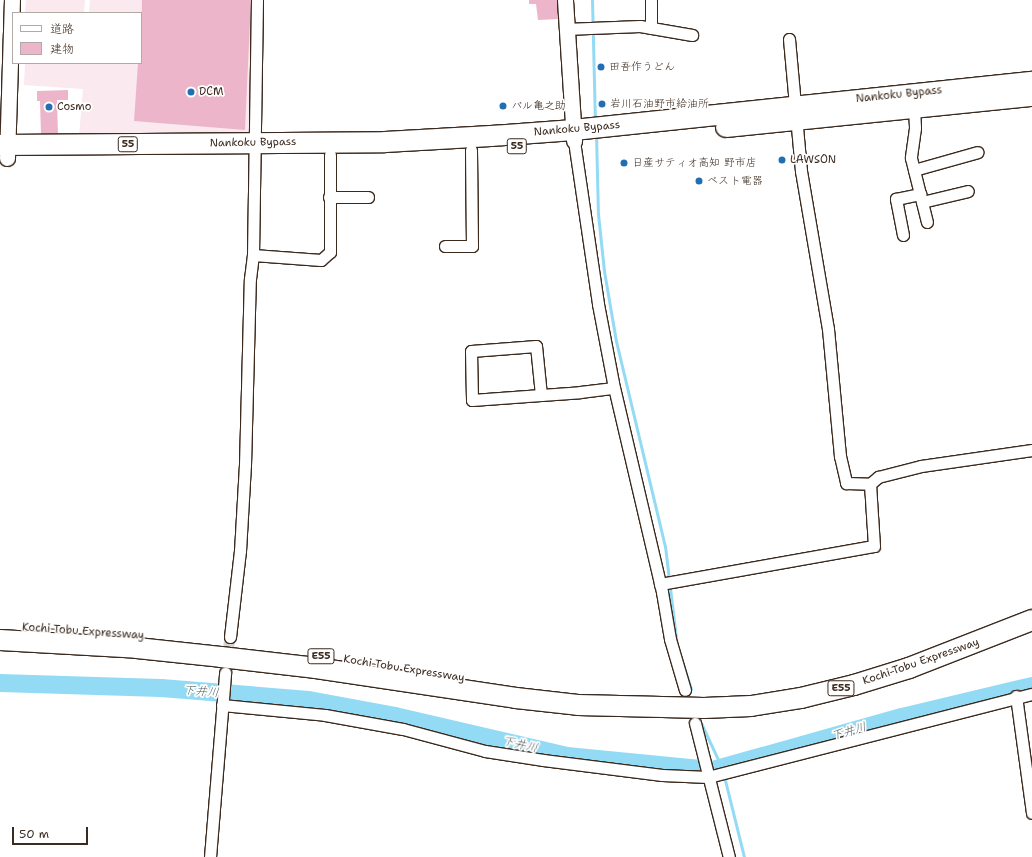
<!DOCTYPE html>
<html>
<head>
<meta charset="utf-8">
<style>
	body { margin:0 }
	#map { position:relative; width:1032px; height:857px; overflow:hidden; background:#fff; font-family:"Shantell Sans","Klee One",sans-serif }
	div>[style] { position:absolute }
	.built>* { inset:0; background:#fae9ef }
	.stream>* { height:3px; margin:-1.5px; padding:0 1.5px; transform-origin:1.5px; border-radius:1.5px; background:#93dbf5 }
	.river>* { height:18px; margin:-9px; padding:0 9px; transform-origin:9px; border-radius:9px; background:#93dbf5 }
	.building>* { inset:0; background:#edb5ca }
	.street-tunnel>* { height:11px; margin-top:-5.5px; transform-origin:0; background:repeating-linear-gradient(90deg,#d8d4d2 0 11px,transparent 0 16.5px) }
	.roads { filter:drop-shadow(1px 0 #3b2a1e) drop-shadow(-1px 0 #3b2a1e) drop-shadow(0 1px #3b2a1e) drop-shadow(0 -1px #3b2a1e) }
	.street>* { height:11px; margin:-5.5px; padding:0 5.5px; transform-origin:5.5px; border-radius:5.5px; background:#fff }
	.secondary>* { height:15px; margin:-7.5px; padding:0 7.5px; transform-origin:7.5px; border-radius:7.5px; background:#fff }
	.highway>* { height:20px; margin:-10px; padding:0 10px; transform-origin:10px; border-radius:10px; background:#fff }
	.dots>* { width:11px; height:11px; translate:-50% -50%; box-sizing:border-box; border:2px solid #fff; border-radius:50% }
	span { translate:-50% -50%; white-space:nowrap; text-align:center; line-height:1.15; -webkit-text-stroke:3.5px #fff; paint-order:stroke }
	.shield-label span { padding:1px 3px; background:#fff; border:1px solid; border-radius:3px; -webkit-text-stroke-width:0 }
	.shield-label { font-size:10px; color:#3b2a1e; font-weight:700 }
	.poi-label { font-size:11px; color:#3b2a1e }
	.left { translate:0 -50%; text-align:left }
	.street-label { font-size:11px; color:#3b2a1e }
	.water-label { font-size:12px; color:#555f5e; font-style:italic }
	.legend { position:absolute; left:12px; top:12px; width:130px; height:52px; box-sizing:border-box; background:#fff; border:1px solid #b1aaa5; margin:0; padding:5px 7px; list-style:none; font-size:12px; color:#3b2a1e }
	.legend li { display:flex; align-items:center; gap:8px; height:20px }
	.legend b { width:20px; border:1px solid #b1aaa5 }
	.scale { position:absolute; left:12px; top:827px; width:76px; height:18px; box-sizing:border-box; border:2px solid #3b2a1e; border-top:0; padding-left:5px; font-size:12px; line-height:14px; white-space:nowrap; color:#3b2a1e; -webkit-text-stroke:3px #fff; paint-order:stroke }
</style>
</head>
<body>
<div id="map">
	<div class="built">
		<div style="clip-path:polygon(26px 0,85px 0,84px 13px,25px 13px)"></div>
		<div style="clip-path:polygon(90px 0,251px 0,249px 134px,79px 136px,83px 89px,24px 85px,25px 63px,141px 63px,141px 13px,89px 13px)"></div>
	</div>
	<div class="stream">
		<div style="left:592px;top:0;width:120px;rotate:88.6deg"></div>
		<div style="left:596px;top:134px;width:80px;rotate:88.6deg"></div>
		<div style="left:598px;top:214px;width:57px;rotate:84deg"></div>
		<div style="left:604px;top:271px;width:71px;rotate:80.3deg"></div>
		<div style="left:616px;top:341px;width:211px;rotate:76.6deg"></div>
		<div style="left:665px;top:546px;width:101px;rotate:83.2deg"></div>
		<div style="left:680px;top:655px;width:36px;rotate:72deg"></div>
		<div style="left:701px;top:723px;width:50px;rotate:65deg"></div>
		<div style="left:722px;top:768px;width:92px;rotate:76.1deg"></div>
	</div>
	<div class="river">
		<div style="left:0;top:683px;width:161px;rotate:1.8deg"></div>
		<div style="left:161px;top:688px;width:148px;rotate:4.6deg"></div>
		<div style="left:309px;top:700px;width:87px;rotate:10.5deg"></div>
		<div style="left:395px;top:716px;width:177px;rotate:13.1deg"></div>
		<div style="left:567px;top:756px;width:147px;rotate:5.5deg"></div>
		<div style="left:713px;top:770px;width:196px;rotate:-15.7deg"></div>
		<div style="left:902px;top:717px;width:134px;rotate:-13.4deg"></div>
	</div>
	<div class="building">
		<div style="clip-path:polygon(142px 0,251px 0,245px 130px,134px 121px,138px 63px,141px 63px)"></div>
		<div style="clip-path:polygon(529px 0,559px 0,559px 19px,538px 20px,536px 4px,529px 4px)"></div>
		<div style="clip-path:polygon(68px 90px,68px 100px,57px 100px,58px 135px,41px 136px,40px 101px,37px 101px,37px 91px)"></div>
	</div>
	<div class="street-tunnel">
		<div style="left:226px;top:663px;width:26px;rotate:-81deg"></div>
	</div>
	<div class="roads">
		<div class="street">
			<div style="left:651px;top:0;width:28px;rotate:90deg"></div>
			<div style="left:565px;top:29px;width:75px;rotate:-2.3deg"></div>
			<div style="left:640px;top:26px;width:53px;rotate:9.8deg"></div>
			<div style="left:789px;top:39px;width:133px;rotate:84.8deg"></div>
			<div style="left:801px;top:171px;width:160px;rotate:80.3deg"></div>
			<div style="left:828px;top:329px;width:128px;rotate:84.6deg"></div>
			<div style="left:840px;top:456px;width:28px;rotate:77deg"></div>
			<div style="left:846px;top:483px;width:24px;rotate:2deg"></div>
			<div style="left:870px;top:484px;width:11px;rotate:-41deg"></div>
			<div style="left:878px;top:477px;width:44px;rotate:-14.3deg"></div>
			<div style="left:921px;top:466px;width:112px;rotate:-8.2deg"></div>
			<div style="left:914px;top:108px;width:20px;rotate:87deg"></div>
			<div style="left:915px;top:128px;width:30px;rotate:98deg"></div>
			<div style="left:911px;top:158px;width:66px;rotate:76deg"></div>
			<div style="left:574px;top:141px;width:165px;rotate:81.6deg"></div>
			<div style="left:598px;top:304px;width:80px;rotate:79.2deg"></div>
			<div style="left:613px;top:383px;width:215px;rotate:76.8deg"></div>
			<div style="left:662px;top:592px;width:48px;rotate:80.3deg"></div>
			<div style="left:670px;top:639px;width:53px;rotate:73.6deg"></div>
			<div style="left:914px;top:170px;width:66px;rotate:-15.7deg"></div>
			<div style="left:329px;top:197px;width:39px"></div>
			<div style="left:922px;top:202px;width:47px;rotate:-13.4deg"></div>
			<div style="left:903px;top:235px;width:37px;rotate:-101deg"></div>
			<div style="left:896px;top:199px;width:25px;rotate:-12deg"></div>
			<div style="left:445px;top:246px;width:27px"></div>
			<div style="left:472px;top:246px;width:96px;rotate:-90.6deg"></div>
			<div style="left:253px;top:255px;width:68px;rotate:4.2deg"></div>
			<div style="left:321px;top:260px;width:12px;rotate:-42deg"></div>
			<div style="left:330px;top:252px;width:97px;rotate:-90deg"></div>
			<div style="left:541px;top:395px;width:49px;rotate:-95.8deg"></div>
			<div style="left:536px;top:346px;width:65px;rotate:175.6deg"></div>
			<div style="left:471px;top:351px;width:49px;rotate:88.8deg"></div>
			<div style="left:472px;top:400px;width:69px;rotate:-4.1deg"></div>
			<div style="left:541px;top:395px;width:39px;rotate:-4deg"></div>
			<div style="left:580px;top:392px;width:34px;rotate:-7deg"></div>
			<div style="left:660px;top:584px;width:217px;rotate:-10.1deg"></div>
			<div style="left:874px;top:546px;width:62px;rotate:-93.7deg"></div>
			<div style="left:230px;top:637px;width:87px;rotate:-83.4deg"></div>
			<div style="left:240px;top:551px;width:86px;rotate:-86.7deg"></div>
			<div style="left:245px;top:465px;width:186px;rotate:-88.5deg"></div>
			<div style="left:250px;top:279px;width:24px;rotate:-83deg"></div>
			<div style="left:253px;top:255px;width:255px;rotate:-89.1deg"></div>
			<div style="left:1016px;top:696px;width:118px;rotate:82.2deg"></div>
			<div style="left:222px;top:705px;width:103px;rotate:5.5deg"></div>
			<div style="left:325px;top:715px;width:79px;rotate:10.2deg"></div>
			<div style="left:403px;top:729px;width:85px;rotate:15deg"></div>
			<div style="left:485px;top:751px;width:59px;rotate:8.8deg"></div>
			<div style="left:543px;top:760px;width:120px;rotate:7.2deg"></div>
			<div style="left:662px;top:775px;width:46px;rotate:2.5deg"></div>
			<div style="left:708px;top:777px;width:334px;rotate:-14.4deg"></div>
			<div style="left:695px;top:723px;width:138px;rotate:75.8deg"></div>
			<div style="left:210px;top:857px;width:185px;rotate:-85.3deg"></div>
		</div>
		<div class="secondary">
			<div style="left:565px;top:0;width:141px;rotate:86.3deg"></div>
			<div style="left:7px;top:158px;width:158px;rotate:-88.2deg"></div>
		</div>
		<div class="highway">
			<div style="left:726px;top:127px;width:308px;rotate:-5.8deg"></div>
			<div style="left:0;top:145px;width:385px;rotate:-0.4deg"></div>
			<div style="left:385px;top:142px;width:106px;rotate:-3.2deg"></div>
			<div style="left:491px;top:136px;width:83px;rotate:-4.1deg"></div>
			<div style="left:574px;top:130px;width:461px;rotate:-6deg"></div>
			<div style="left:0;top:640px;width:137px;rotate:3.3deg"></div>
			<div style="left:137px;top:648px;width:84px;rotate:6.1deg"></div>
			<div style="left:221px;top:657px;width:96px;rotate:6.6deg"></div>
			<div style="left:316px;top:668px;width:202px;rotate:8.5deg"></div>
			<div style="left:516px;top:698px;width:62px;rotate:6.4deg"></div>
			<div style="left:578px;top:705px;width:126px;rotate:1.4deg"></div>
			<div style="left:704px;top:708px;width:47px;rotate:-2.4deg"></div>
			<div style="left:751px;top:706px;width:51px;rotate:-9.1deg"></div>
			<div style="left:801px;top:698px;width:55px;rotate:-13.8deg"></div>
			<div style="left:854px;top:685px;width:58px;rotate:-17.2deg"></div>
			<div style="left:909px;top:668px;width:132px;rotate:-21.3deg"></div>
		</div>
	</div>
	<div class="dots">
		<div style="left:601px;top:67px;background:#1f6fb2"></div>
		<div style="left:191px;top:92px;background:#1f6fb2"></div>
		<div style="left:602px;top:104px;background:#1f6fb2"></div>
		<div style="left:503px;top:106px;background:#1f6fb2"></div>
		<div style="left:49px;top:107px;background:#1f6fb2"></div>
		<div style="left:782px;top:160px;background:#1f6fb2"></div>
		<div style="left:624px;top:163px;background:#1f6fb2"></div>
		<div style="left:699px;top:181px;background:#1f6fb2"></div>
	</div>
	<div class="shield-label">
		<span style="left:128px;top:144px">55</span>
		<span style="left:517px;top:146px">55</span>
		<span style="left:321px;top:656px">E55</span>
		<span style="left:841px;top:688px">E55</span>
	</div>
	<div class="poi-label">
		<span class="left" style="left:609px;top:67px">田吾作うどん</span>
		<span class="left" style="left:199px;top:92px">DCM</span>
		<span class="left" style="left:610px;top:104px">岩川石油野市給油所</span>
		<span class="left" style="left:511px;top:106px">バル亀之助</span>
		<span class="left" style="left:57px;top:107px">Cosmo</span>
		<span class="left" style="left:790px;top:160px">LAWSON</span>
		<span class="left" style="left:632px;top:163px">日産サティオ高知 野市店</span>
		<span class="left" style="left:707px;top:181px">ベスト電器</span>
	</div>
	<div class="street-label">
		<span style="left:899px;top:95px;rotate:-6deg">Nankoku Bypass</span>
		<span style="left:577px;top:129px;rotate:-5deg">Nankoku Bypass</span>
		<span style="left:253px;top:143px;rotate:-1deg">Nankoku Bypass</span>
		<span style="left:83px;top:632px;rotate:4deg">Kochi-Tobu Expressway</span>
		<span style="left:921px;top:662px;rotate:-19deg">Kochi-Tobu Expressway</span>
		<span style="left:404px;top:669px;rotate:9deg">Kochi-Tobu Expressway</span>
	</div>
	<div class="water-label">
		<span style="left:201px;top:692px;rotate:5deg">下井川</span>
		<span style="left:849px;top:732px;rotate:-16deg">下井川</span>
		<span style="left:520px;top:745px;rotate:13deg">下井川</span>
	</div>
	<ul class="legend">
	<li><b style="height:5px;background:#fff"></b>道路</li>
	<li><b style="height:11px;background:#edb5ca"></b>建物</li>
	</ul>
	<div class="scale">50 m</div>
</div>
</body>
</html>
